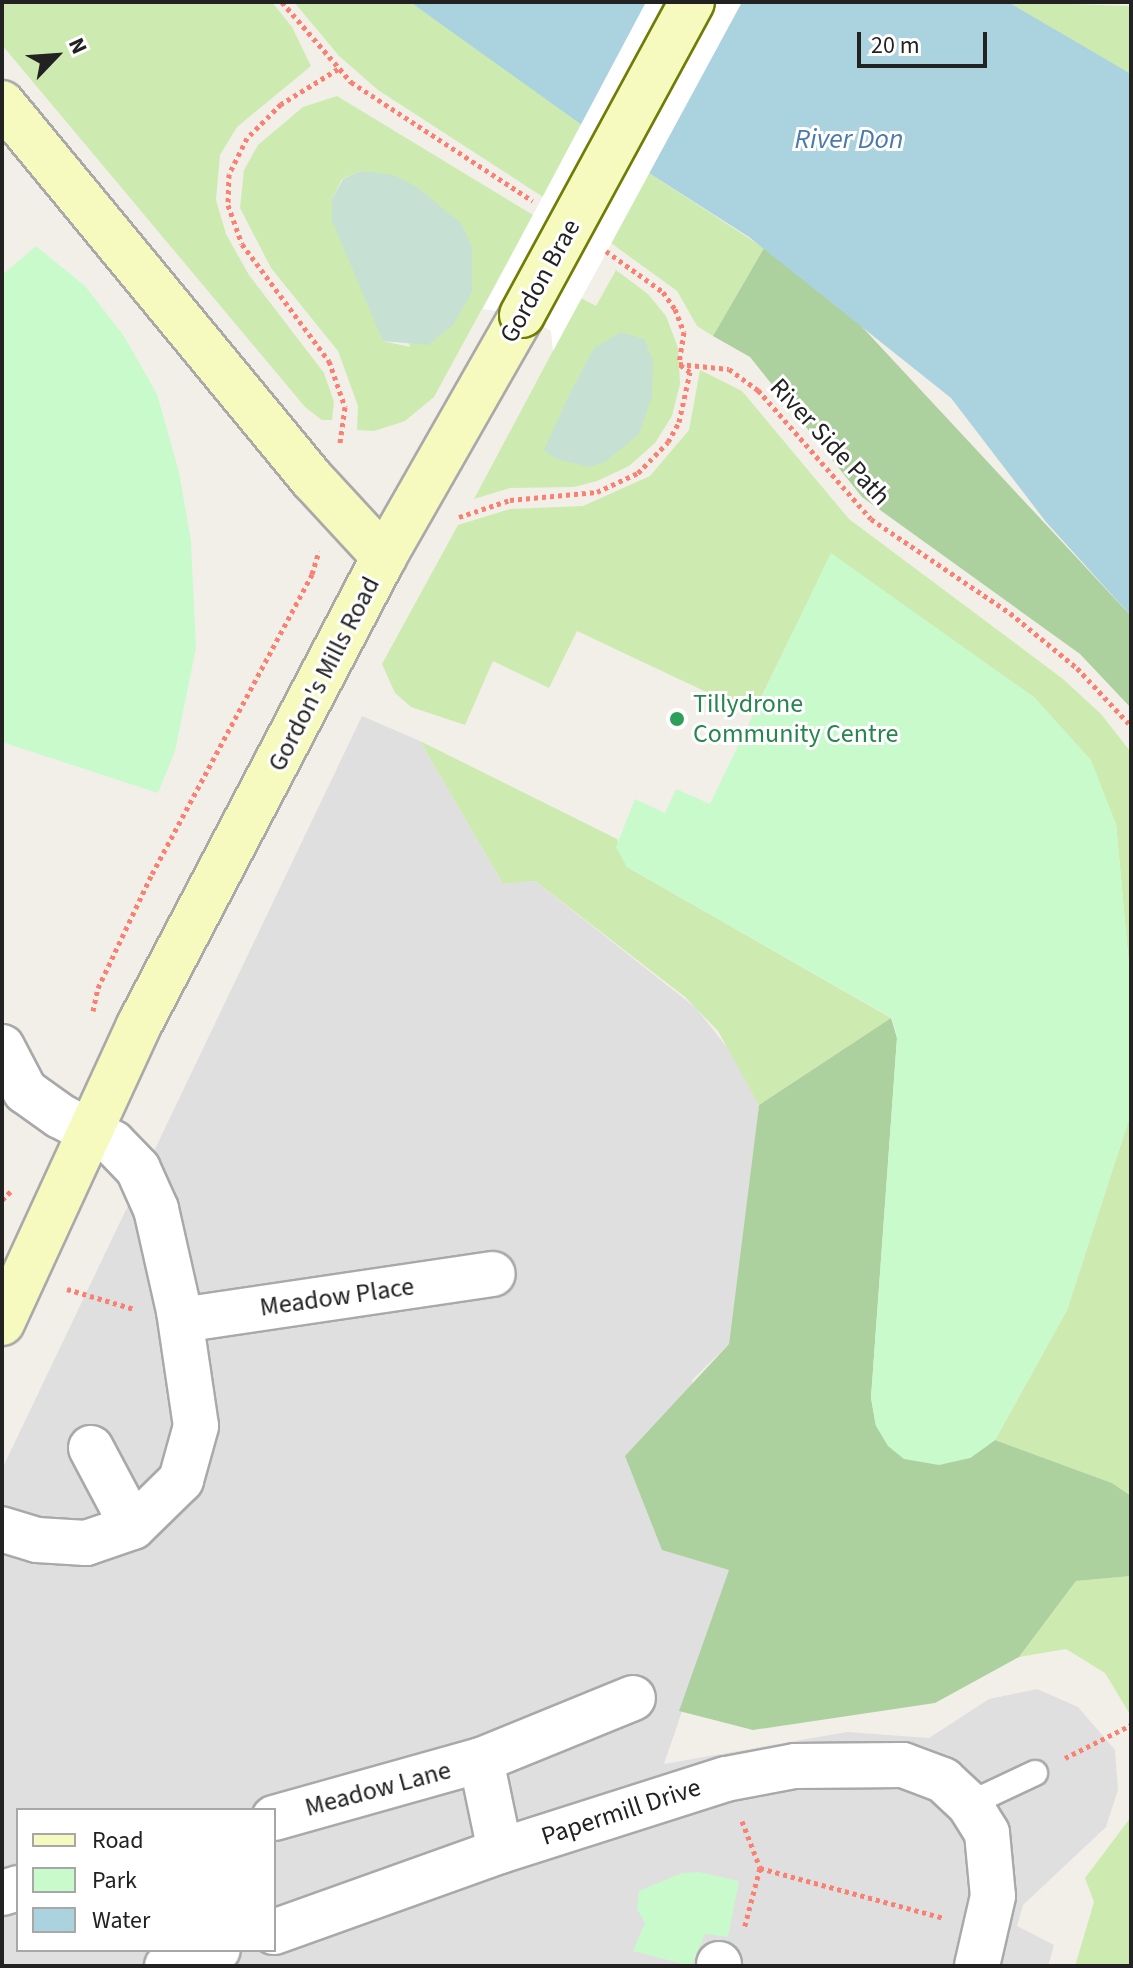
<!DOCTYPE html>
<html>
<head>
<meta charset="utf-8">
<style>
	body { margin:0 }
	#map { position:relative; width:1133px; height:1968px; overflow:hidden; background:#f2efe9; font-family:"Source Sans 3",sans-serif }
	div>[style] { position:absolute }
	.residential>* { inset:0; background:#e0dfdf }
	.grass>* { inset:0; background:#cdebb0 }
	.forest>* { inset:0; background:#add19e }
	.wetland>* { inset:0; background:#c6e0d4 }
	.park>* { inset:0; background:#c8facc }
	.water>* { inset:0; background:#aad3df }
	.pier>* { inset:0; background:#fff }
	.path>* { height:5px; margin-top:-2.5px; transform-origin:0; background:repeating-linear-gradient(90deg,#fa8072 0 4px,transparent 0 8px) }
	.roads { filter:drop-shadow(2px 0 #a9a9a9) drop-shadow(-2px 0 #a9a9a9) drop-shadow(0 2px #a9a9a9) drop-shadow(0 -2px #a9a9a9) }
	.lane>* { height:24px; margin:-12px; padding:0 12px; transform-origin:12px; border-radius:12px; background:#fff }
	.street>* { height:44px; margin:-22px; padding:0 22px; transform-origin:22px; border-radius:22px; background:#fff }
	.secondary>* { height:44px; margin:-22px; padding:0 22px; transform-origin:22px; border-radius:22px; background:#f7fabf }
	.bridges { filter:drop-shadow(2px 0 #707d05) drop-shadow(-2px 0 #707d05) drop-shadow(0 2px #707d05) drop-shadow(0 -2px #707d05) }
	.secondary-bridge>* { height:44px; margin:-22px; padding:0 22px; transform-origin:22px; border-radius:22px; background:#f7fabf }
	.dots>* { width:22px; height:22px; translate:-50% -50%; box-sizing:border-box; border:4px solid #fff; border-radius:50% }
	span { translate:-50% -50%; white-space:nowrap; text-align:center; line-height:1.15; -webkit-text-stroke:6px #fff; paint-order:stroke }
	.street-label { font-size:26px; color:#222 }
	.leisure-label { font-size:26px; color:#27864d }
	.left { translate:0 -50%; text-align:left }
	.water-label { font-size:28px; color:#4a7aab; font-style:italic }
	.frame { position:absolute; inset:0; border:4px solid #222; pointer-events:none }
	.legend { position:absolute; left:16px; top:1808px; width:260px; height:144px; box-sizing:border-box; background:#fff; border:2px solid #a7a7a7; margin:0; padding:10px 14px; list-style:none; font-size:24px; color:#222 }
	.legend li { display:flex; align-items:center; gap:16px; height:40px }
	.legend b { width:40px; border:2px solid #a7a7a7 }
	.north { position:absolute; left:16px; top:16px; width:80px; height:80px; -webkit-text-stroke:6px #fff; paint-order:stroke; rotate:65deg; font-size:22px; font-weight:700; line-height:32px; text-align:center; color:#222 }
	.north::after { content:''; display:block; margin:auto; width:28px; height:36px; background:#222; clip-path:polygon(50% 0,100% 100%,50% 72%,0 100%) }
	.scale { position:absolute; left:857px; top:32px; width:130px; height:36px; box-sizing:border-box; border:4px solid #222; border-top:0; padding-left:10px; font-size:24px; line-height:28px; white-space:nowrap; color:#222; -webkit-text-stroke:6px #fff; paint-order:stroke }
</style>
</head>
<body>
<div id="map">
	<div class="residential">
		<div style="clip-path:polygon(evenodd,362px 716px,420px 741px,503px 884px,535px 881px,696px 1008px,740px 1064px,759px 1105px,729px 1344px,692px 1380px,730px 1570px,664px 1764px,847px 1732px,929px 1738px,989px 1699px,1037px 1689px,1078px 1707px,1115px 1750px,1118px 1790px,1106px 1827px,1023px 1905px,1017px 1926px,1054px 1945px,1048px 1966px,2px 1966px,2px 1469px,362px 716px,18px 1810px,274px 1810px,274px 1950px,18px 1950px,18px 1810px)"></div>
	</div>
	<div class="grass">
		<div style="clip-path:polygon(2px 2px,272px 2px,292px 27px,311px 66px,237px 127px,220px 155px,216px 200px,226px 234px,249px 275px,324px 373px,334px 402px,332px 420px,322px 420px,305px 407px,2px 45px)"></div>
		<div style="clip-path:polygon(294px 2px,410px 2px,582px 123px,543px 197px,378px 90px,339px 56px)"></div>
		<div style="clip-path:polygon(1008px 2px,1131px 6px,1131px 74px,1070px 40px)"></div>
		<div style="clip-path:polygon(evenodd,337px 96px,533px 215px,434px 397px,405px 421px,374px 431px,357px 430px,358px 406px,338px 351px,271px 268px,240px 208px,244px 170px,258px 145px,303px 107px,337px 96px,361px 171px,410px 347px,383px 341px,332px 199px,342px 179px,361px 171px)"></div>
		<div style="clip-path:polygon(649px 173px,764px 248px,713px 336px,697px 326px,677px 291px,611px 243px)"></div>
		<div style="clip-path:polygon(616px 270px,648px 294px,666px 316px,678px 348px,680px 384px,672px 416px,655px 443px,629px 466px,597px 481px,574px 487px,510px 488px,474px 499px,581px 298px,596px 306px)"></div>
		<div style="clip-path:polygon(700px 370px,742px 391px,849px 519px,1063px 679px,1101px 714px,1130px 751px,1131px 987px,1116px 824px,1035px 698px,831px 554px,753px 714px,577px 631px,549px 688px,493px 661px,465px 725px,411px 707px,395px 693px,382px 664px,458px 525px,510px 509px,583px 506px,650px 476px,689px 430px)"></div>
		<div style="clip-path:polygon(420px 741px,617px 839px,627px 867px,891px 1018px,759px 1105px,718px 1031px,685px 997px,535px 881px,503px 884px)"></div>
		<div style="clip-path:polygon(1131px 1113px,1131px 1496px,1112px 1483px,995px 1440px,1067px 1310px)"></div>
		<div style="clip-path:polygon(1131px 1576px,1131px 1716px,1105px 1673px,1066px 1649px,1019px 1657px,1076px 1581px)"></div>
		<div style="clip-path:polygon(1131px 1817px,1131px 1966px,1075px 1966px,1094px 1902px,1085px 1878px)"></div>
	</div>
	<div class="forest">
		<div style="clip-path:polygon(764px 248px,851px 315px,1131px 616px,1131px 708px,1080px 654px,862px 497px,750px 357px,713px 336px)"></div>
		<div style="clip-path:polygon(891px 1018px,897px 1038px,871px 1398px,876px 1426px,970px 1458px,995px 1440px,1112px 1483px,1131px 1496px,1131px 1576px,1076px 1581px,1019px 1657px,935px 1703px,753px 1730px,679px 1711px,729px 1570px,662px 1550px,625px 1456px,729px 1344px,759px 1105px)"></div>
	</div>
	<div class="wetland">
		<div style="clip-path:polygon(361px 171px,394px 175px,417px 187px,461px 223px,472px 247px,472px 292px,453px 325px,428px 345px,383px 341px,332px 221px,332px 199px,343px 179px)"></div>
		<div style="clip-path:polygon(621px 332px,644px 339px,653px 361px,652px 397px,639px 434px,605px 462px,590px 467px,556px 459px,544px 450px,569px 395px,594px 348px)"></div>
	</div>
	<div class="park">
		<div style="clip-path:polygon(36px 246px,85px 286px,124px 336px,157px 394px,179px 472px,191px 541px,196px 648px,175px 751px,158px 793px,2px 742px,2px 275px)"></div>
		<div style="clip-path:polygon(831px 553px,1035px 698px,1091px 760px,1116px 824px,1131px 987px,1131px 1113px,1067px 1310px,995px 1440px,970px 1458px,939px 1465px,904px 1459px,888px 1446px,876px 1426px,871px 1398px,897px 1038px,892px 1018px,627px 867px,616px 847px,635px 799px,665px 813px,676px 789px,710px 804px)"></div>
		<div style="clip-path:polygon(699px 1872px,739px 1881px,728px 1937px,705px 1934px,691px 1966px,633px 1951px,645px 1923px,637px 1909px,639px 1891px,682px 1873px)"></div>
	</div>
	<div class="water">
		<div style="clip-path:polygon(410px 2px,1008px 2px,1131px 74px,1131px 616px,1046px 522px,951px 398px,749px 237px,649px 173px)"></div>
	</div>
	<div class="pier">
		<div style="clip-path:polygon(646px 2px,742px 2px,553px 351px,551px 331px,522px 315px,483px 309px)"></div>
	</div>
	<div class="path">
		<div style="left:282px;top:2px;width:106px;rotate:49.2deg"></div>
		<div style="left:351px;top:82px;width:217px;rotate:33.2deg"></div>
		<div style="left:338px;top:69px;width:67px;rotate:148.4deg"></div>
		<div style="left:281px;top:104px;width:48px;rotate:135deg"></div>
		<div style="left:247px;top:138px;width:40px;rotate:116.6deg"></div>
		<div style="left:229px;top:174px;width:31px;rotate:92deg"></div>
		<div style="left:228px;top:205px;width:41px;rotate:70.3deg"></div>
		<div style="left:242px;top:244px;width:146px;rotate:53.4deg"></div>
		<div style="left:329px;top:361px;width:49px;rotate:70.8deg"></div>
		<div style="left:345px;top:407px;width:36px;rotate:98deg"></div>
		<div style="left:606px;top:251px;width:70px;rotate:35.7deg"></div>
		<div style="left:663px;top:292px;width:21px;rotate:55deg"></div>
		<div style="left:675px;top:309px;width:25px;rotate:69deg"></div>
		<div style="left:684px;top:332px;width:32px;rotate:99deg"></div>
		<div style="left:679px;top:364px;width:50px;rotate:5.7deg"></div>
		<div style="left:729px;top:369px;width:36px;rotate:36deg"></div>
		<div style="left:758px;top:390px;width:171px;rotate:48.8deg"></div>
		<div style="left:871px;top:519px;width:168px;rotate:34.1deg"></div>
		<div style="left:1010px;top:613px;width:87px;rotate:39.4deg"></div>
		<div style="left:1077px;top:668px;width:79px;rotate:47deg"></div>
		<div style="left:459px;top:517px;width:54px;rotate:-18.4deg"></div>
		<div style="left:510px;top:500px;width:87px;rotate:-5.3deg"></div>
		<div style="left:597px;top:492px;width:45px;rotate:-24.9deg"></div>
		<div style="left:638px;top:473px;width:43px;rotate:-45.9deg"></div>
		<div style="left:668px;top:442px;width:23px;rotate:-61deg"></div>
		<div style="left:679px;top:422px;width:51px;rotate:-77.6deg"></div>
		<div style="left:690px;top:372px;width:14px;rotate:-144deg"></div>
		<div style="left:93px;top:1011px;width:24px;rotate:-78deg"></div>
		<div style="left:98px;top:988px;width:126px;rotate:-64.7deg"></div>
		<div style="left:152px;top:874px;width:340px;rotate:-61.9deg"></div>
		<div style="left:312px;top:574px;width:24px;rotate:-73deg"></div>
		<div style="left:2px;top:1200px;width:16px;rotate:-45deg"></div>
		<div style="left:67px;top:1289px;width:70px;rotate:16.6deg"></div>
		<div style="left:1065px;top:1758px;width:74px;rotate:-26.6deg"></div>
		<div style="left:742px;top:1821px;width:50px;rotate:69deg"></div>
		<div style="left:760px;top:1868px;width:63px;rotate:104.7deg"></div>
		<div style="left:760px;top:1868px;width:191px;rotate:15.2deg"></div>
	</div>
	<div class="roads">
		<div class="lane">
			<div style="left:969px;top:1804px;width:73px;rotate:-25.2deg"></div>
		</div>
		<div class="street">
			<div style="left:2px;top:1047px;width:50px;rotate:62.4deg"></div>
			<div style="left:25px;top:1091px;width:43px;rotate:35.5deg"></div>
			<div style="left:60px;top:1116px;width:59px;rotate:27deg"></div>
			<div style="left:113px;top:1143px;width:36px;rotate:46deg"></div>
			<div style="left:138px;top:1169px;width:44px;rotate:65.8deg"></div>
			<div style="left:156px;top:1209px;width:105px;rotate:77.3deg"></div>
			<div style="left:179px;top:1311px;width:116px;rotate:81.6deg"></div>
			<div style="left:196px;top:1426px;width:56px;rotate:105.5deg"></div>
			<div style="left:181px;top:1480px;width:67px;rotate:135.6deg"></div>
			<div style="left:133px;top:1527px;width:50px;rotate:161.2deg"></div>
			<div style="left:86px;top:1543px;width:49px;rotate:-176.5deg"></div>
			<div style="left:37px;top:1540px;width:37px;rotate:-163deg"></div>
			<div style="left:181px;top:1320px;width:315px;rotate:-8.4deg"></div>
			<div style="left:91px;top:1448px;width:89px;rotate:62deg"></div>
			<div style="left:481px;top:1760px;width:93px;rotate:78.2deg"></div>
			<div style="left:274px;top:1818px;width:215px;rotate:-15.7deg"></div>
			<div style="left:481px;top:1760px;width:164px;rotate:-22.2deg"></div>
			<div style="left:2px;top:1893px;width:17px;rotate:-17deg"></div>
			<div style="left:274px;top:1932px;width:240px;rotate:-19.7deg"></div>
			<div style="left:500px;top:1851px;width:237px;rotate:-17.7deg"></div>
			<div style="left:726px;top:1779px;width:70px;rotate:-10.7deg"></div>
			<div style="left:795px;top:1766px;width:108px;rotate:-0.5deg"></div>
			<div style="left:903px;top:1765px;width:43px;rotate:20.6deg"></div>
			<div style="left:943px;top:1780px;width:35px;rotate:43deg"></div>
			<div style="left:969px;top:1804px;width:34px;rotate:58deg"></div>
			<div style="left:987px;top:1833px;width:63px;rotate:84.6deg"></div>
			<div style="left:993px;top:1896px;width:72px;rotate:102.9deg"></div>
			<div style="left:167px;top:1966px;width:53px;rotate:-17.4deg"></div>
			<div style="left:719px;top:1966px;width:2px;rotate:-90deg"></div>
		</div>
		<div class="secondary">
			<div style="left:2px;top:103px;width:489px;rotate:50.5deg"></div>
			<div style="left:313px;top:480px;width:105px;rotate:47.3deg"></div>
			<div style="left:2px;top:1323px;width:326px;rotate:-65.3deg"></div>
			<div style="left:138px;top:1027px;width:530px;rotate:-62.37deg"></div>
			<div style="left:384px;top:557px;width:279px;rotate:-60.3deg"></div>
		</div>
	</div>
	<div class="bridges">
		<div class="secondary-bridge">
			<div style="left:522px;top:315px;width:356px;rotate:-61.5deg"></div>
		</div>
	</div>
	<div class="dots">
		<div style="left:677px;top:719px;background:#2e9e5b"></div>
	</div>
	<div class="street-label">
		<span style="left:540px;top:281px;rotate:-61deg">Gordon Brae</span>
		<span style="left:830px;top:442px;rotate:47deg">River Side Path</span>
		<span style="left:324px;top:674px;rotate:-63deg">Gordon's Mills Road</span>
		<span style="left:337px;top:1297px;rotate:-8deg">Meadow Place</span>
		<span style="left:378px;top:1789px;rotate:-15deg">Meadow Lane</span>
		<span style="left:621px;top:1812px;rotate:-18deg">Papermill Drive</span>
	</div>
	<div class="leisure-label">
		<span class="left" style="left:693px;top:719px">Tillydrone<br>Community Centre</span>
	</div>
	<div class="water-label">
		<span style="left:849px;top:139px">River Don</span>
	</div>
	<div class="frame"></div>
	<ul class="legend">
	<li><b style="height:10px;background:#f7fabf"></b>Road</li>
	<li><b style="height:22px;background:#c8facc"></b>Park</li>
	<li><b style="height:22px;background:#aad3df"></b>Water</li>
	</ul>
	<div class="north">N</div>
	<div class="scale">20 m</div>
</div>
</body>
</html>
